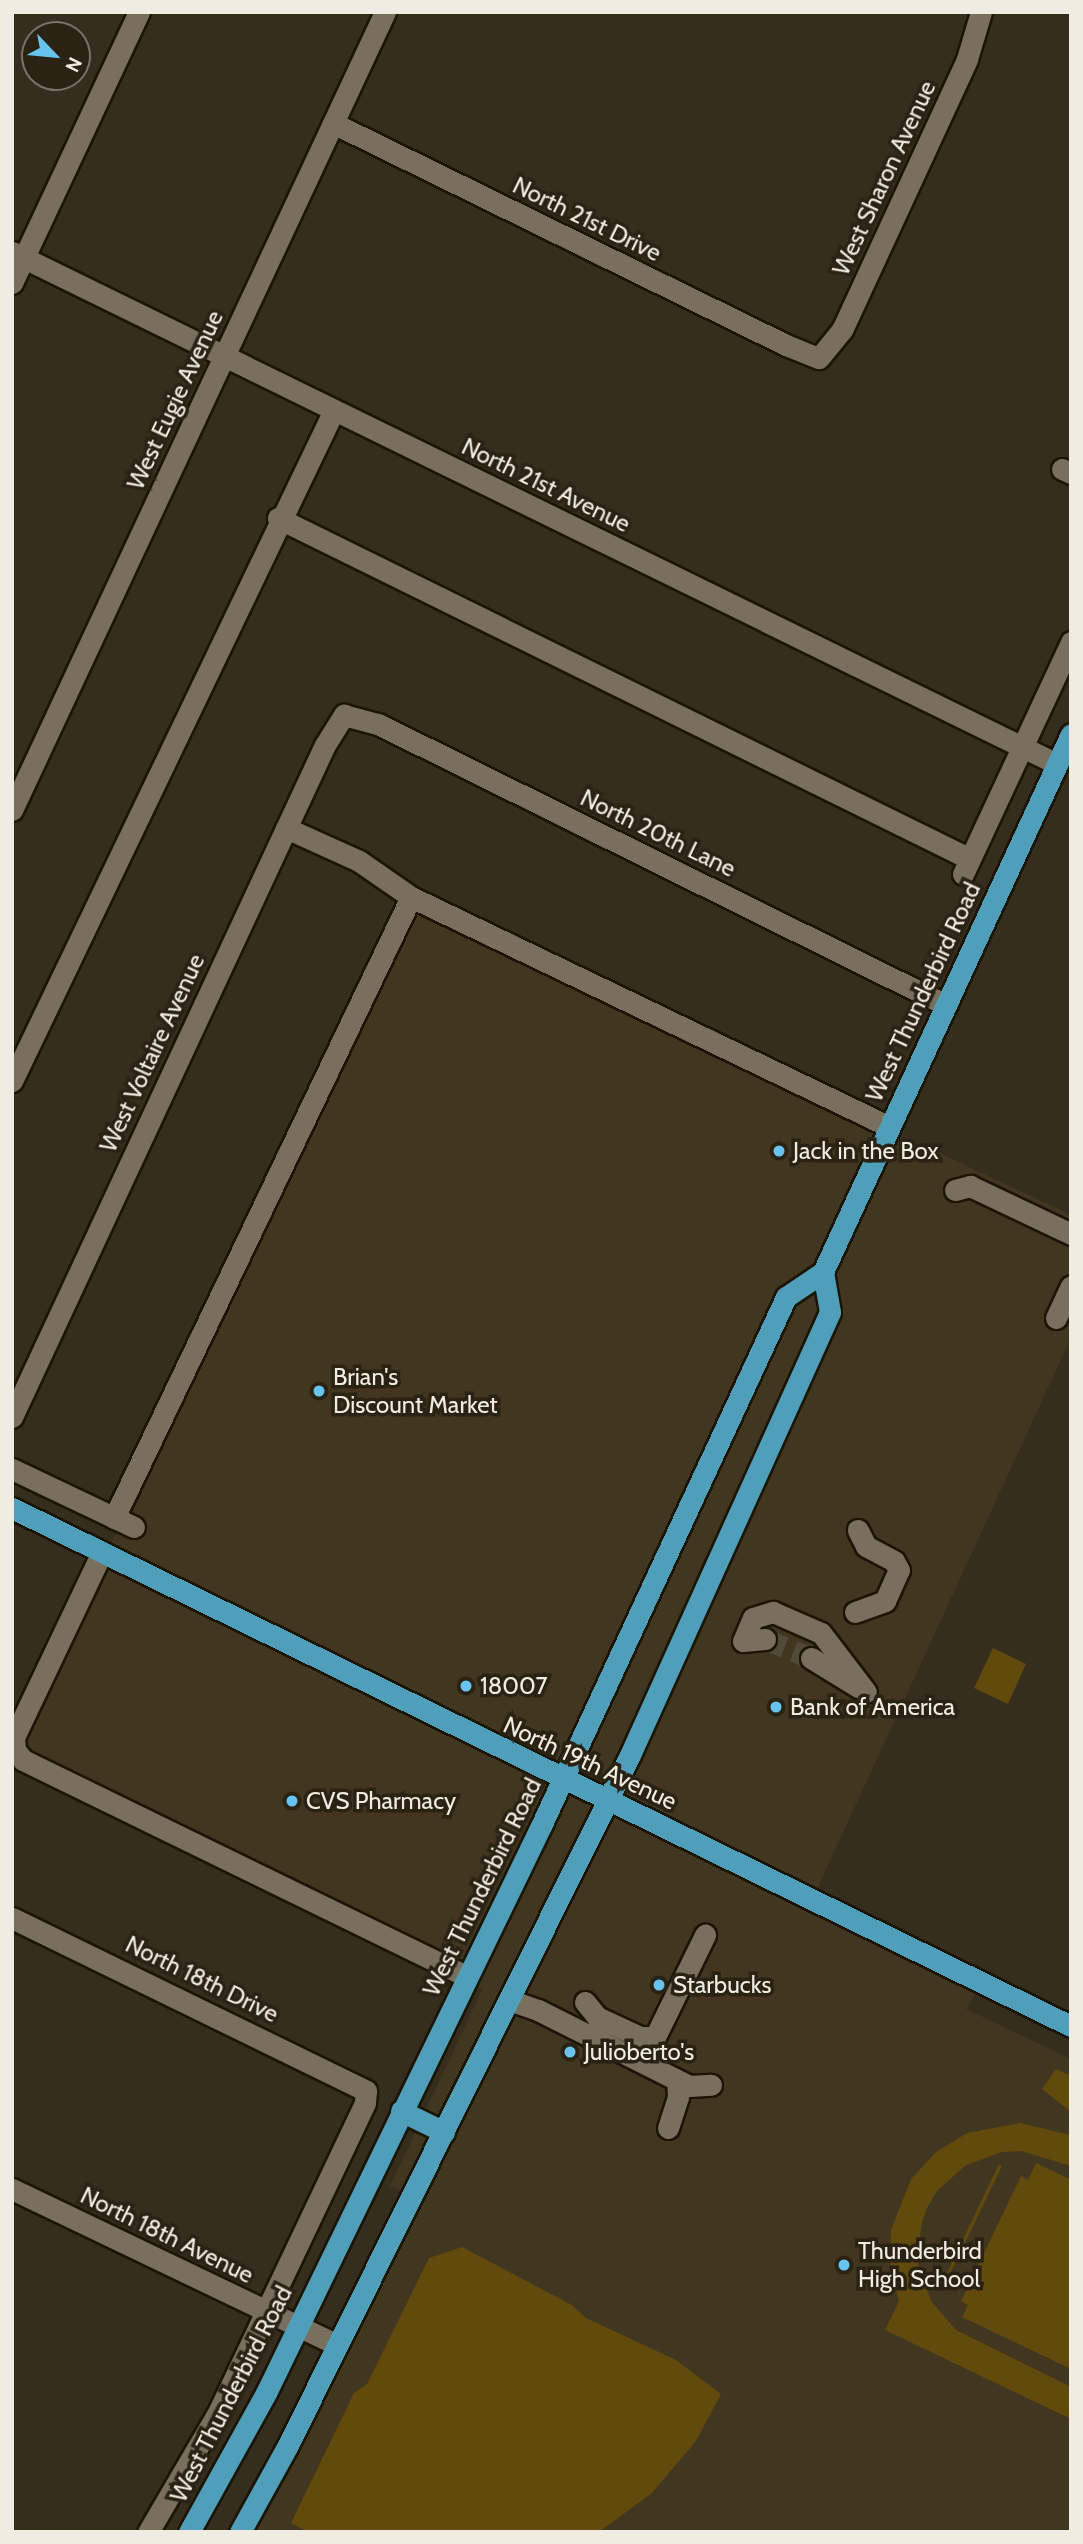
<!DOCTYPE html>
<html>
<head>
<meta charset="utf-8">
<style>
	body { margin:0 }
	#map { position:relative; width:1083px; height:2544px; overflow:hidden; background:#352d1d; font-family:Cabin,sans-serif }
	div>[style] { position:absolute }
	.built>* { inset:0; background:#413620 }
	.green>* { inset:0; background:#62490c }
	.minor-tunnel>* { height:21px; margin-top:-10.5px; transform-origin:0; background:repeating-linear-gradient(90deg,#514a3b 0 21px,transparent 0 31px) }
	.roads { filter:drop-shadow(2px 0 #1c1506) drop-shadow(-2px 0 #1c1506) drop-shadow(0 2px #1c1506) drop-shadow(0 -2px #1c1506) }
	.minor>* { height:21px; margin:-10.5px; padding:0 10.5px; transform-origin:10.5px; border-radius:10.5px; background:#786f5e }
	.major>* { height:21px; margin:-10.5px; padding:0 10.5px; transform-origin:10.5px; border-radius:10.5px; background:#4f9fba }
	.dots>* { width:19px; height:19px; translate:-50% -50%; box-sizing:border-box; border:4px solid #2a2314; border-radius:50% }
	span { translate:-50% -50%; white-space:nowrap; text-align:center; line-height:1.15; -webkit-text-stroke:7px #2a2314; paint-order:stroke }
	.street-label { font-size:24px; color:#f1ece2 }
	.poi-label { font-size:24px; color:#f1ece2 }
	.left { translate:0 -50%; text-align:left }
	.frame { position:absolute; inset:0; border:14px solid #f1ece2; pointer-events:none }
	.north { position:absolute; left:21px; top:21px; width:70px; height:70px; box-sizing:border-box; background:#2a2314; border:2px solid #7a7366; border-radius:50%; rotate:116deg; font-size:19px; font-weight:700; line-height:28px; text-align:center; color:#f1ece2 }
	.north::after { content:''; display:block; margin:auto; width:24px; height:32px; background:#67c4ef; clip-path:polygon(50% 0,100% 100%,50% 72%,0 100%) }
</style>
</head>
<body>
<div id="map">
	<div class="built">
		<div style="clip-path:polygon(424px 912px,837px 1114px,929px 1148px,1071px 1215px,1071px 1338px,813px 1898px,983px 1982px,966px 2009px,1071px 2059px,1071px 2532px,256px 2532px,424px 2202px,390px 2186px,482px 1990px,12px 1770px,12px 1719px,103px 1553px,134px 1509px,412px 915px)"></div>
	</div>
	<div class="green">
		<div style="clip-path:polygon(993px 1648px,1026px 1664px,1008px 1704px,974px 1688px)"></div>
		<div style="clip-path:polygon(1056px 2069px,1071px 2076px,1071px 2112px,1042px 2089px)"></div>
		<div style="clip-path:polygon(1020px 2123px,1071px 2135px,1071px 2166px,1021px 2151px,1002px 2152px,966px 2165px,937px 2191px,927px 2208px,921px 2226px,918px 2264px,931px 2301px,956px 2330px,1071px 2387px,1071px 2419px,885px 2330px,899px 2301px,890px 2266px,891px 2230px,911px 2179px,936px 2152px,967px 2133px)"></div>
		<div style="clip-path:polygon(1036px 2163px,1071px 2180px,1071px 2369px,962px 2317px,968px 2305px,961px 2301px,1021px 2176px,1028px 2180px)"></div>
		<div style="clip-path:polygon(999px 2164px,1002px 2166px,949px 2276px,946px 2275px)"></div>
		<div style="clip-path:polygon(462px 2247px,572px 2305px,586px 2318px,676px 2360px,721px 2394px,696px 2441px,652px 2493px,599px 2532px,308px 2532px,291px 2523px,354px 2393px,367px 2384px,429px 2258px)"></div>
	</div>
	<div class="minor-tunnel">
		<div style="left:765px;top:1639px;width:50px;rotate:22.4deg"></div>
	</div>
	<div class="roads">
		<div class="minor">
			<div style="left:333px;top:123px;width:504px;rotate:26.11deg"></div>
			<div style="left:786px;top:345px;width:35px;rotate:22deg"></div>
			<div style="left:819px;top:358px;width:36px;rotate:-51deg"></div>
			<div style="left:842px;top:330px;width:298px;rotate:-65.2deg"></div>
			<div style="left:967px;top:59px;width:49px;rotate:-73.4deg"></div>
			<div style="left:12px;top:252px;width:1164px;rotate:26.1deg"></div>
			<div style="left:12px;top:283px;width:299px;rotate:-64.9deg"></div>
			<div style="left:1062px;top:469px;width:10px;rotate:24deg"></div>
			<div style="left:278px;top:518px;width:771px;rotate:26.23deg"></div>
			<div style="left:12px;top:810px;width:881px;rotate:-64.95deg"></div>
			<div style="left:286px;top:828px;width:80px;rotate:24.3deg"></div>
			<div style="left:359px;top:861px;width:63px;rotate:34.7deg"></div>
			<div style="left:411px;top:897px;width:531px;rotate:25.65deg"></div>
			<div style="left:963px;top:874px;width:256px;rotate:-65deg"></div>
			<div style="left:12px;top:1081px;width:744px;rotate:-64.36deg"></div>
			<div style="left:955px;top:1190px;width:16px;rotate:-15deg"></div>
			<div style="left:970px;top:1186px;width:112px;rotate:25.4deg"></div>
			<div style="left:1056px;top:1318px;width:35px;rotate:-65deg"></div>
			<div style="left:12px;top:1417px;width:741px;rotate:-65.03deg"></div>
			<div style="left:325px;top:745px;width:36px;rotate:-58deg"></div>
			<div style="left:344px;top:715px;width:35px;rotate:15deg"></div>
			<div style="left:378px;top:724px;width:634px;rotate:26.32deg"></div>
			<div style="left:12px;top:1469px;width:135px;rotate:25.4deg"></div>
			<div style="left:114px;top:1518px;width:688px;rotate:-64.44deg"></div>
			<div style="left:102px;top:1552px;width:205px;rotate:115.4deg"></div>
			<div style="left:14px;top:1737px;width:13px;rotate:86deg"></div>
			<div style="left:15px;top:1750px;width:13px;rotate:51deg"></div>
			<div style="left:23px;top:1760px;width:494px;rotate:26deg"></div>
			<div style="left:855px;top:1612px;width:32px;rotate:-20deg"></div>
			<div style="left:885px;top:1601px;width:34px;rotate:-66deg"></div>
			<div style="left:899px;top:1570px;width:10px;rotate:-119deg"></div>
			<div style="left:894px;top:1561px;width:32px;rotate:-152deg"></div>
			<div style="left:866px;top:1546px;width:18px;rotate:-117deg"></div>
			<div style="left:765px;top:1639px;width:22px;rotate:175deg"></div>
			<div style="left:743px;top:1641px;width:25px;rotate:-67deg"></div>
			<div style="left:753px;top:1618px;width:21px;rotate:-17deg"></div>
			<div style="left:773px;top:1612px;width:52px;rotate:23.6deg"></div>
			<div style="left:821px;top:1633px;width:74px;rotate:52.7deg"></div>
			<div style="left:811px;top:1658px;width:55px;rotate:31.7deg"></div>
			<div style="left:12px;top:1918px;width:394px;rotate:26deg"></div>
			<div style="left:366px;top:2091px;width:12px;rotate:95deg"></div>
			<div style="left:365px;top:2103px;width:339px;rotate:115.4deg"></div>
			<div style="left:220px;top:2409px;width:143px;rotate:120.3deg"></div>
			<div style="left:509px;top:2000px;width:31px;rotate:19deg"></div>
			<div style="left:538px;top:2010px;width:169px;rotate:26.7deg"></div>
			<div style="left:689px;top:2086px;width:22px;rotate:-3deg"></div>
			<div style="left:585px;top:2002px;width:19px;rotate:51deg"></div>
			<div style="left:597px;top:2017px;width:47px;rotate:24.9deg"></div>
			<div style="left:640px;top:2037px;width:15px"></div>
			<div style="left:655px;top:2037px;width:114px;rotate:-63.9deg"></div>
			<div style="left:668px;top:2128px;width:33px;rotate:-72deg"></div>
			<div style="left:678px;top:2097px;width:17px;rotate:-93deg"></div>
			<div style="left:12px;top:2189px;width:361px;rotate:25.6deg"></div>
		</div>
		<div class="major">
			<div style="left:12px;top:1508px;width:1179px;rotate:26.07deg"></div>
			<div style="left:401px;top:2111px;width:48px;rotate:26deg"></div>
			<div style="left:189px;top:2532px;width:161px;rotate:-61deg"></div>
			<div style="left:267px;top:2391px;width:628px;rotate:-64.13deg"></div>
			<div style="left:541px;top:1826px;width:583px;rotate:-65.15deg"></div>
			<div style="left:786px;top:1297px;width:45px;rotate:-34deg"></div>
			<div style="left:823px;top:1272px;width:592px;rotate:-65.25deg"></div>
			<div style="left:240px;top:2532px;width:97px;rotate:-61.1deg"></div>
			<div style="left:287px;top:2447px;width:772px;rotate:-63.63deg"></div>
			<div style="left:630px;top:1755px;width:486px;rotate:-65.7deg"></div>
			<div style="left:830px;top:1312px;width:41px;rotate:-99.9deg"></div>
		</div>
	</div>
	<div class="dots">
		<div style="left:779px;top:1151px;background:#67c4ef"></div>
		<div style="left:319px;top:1391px;background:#67c4ef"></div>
		<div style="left:466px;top:1686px;background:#67c4ef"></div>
		<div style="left:776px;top:1707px;background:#67c4ef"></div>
		<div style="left:292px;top:1801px;background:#67c4ef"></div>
		<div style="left:659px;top:1985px;background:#67c4ef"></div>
		<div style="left:570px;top:2052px;background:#67c4ef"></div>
		<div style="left:844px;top:2265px;background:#67c4ef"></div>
	</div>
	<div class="street-label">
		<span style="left:884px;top:178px;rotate:-65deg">West Sharon Avenue</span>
		<span style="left:587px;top:219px;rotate:26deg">North 21st Drive</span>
		<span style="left:175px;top:400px;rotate:-65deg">West Eugie Avenue</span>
		<span style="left:546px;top:485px;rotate:26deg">North 21st Avenue</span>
		<span style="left:658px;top:833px;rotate:26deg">North 20th Lane</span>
		<span style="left:923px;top:992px;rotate:-65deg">West Thunderbird Road</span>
		<span style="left:152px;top:1053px;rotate:-65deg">West Voltaire Avenue</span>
		<span style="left:590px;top:1763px;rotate:25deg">North 19th Avenue</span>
		<span style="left:482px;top:1887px;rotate:-64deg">West Thunderbird Road</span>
		<span style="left:202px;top:1979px;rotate:26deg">North 18th Drive</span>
		<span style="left:167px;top:2235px;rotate:26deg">North 18th Avenue</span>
		<span style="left:231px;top:2394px;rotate:-63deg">West Thunderbird Road</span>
	</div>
	<div class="poi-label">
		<span class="left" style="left:793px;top:1151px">Jack in the Box</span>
		<span class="left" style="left:333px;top:1391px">Brian's<br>Discount Market</span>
		<span class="left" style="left:480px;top:1686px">18007</span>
		<span class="left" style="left:790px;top:1707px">Bank of America</span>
		<span class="left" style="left:306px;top:1801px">CVS Pharmacy</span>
		<span class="left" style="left:673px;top:1985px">Starbucks</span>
		<span class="left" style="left:584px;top:2052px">Julioberto's</span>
		<span class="left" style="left:858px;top:2265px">Thunderbird<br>High School</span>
	</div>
	<div class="frame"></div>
	<div class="north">N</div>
</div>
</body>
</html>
